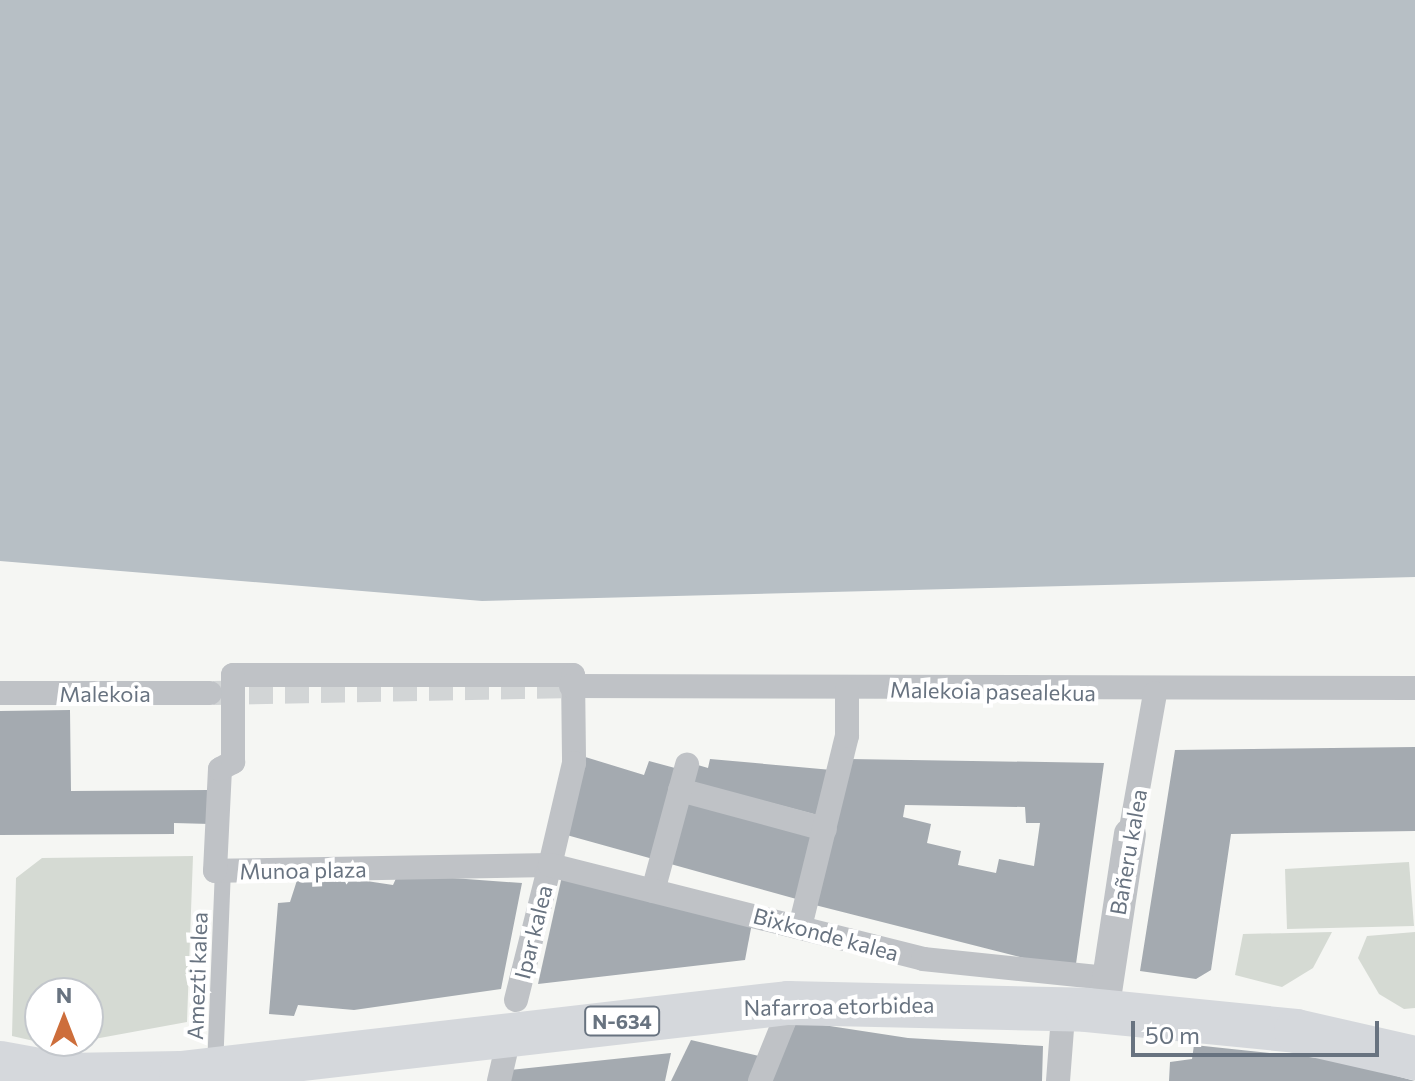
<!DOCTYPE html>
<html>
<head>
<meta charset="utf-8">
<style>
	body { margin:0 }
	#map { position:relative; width:1415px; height:1081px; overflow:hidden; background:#f5f6f3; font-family:Commissioner,sans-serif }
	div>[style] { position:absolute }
	.green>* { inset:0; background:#d5dad3 }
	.water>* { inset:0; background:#b7bfc5 }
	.building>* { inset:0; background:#a4aab0 }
	.pedestrian-tunnel>* { height:24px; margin-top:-12px; transform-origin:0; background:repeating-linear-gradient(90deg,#d2d5d6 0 24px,transparent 0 36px) }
	.service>* { height:16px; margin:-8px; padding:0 8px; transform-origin:8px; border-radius:8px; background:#bfc2c6 }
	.pedestrian>* { height:24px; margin:-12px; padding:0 12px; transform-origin:12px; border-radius:12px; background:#bfc2c6 }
	.minor>* { height:32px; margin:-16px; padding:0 16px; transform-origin:16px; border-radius:16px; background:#bfc2c6 }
	.trunk>* { height:44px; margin:-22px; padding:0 22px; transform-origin:22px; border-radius:22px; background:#d5d8dc }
	span { translate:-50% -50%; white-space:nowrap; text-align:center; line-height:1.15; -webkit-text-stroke:8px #fff; paint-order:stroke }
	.shield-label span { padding:2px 6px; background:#fff; border:2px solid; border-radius:6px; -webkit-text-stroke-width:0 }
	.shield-label { font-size:20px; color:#687380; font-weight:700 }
	.street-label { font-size:22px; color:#687380 }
	.north { position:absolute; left:24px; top:977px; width:80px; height:80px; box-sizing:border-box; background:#fff; border:2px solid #c3c7cc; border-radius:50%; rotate:0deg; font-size:22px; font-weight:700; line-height:32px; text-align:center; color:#687380 }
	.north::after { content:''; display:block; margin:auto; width:28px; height:36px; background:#cd6e3b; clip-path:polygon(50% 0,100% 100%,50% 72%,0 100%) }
	.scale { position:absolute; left:1131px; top:1021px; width:248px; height:36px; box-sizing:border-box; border:4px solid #687380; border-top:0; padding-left:10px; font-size:24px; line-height:28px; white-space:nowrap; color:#687380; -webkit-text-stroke:6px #fff; paint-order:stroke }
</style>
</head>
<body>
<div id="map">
	<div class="green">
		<div style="clip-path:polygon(evenodd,193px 856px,187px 1022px,56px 1046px,12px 1036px,16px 878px,42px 858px,193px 856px,40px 993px,88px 993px,88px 1041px,40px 1041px,40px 993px)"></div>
		<div style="clip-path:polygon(1409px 862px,1414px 926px,1287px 929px,1285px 869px)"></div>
		<div style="clip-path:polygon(1332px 932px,1313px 968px,1282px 987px,1235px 975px,1243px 934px)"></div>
		<div style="clip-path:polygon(1415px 932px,1415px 1008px,1404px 1009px,1379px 994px,1358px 958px,1367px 936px)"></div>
	</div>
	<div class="water">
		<div style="clip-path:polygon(0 0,1415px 0,1415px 577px,482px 601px,0 561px)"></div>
	</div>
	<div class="building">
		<div style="clip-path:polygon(70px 710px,71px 791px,208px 790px,210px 824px,174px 823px,174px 834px,0 835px,0 711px)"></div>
		<div style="clip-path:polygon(1415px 747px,1415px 831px,1231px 834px,1211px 970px,1196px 979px,1140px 971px,1175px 750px)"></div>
		<div style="clip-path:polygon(582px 756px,644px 775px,649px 761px,675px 768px,653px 859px,563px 834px)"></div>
		<div style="clip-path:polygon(710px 759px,832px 770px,821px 816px,687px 781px,691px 763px,708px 768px)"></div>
		<div style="clip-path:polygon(evenodd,849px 759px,1104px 763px,1075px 971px,815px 905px,849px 759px,905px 805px,1025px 807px,1026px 823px,1040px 823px,1034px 866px,999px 859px,996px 873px,958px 865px,961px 851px,927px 843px,931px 824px,903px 817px,905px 805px)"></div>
		<div style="clip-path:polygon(683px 798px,818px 835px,800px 900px,667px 863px)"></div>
		<div style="clip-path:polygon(300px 871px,393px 885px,398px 874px,522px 883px,501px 989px,354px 1010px,298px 1005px,294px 1016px,269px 1014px,278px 903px,290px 902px)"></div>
		<div style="clip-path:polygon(562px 876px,752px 923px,745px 960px,538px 984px)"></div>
		<div style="clip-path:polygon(797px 1021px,908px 1038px,1043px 1046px,1042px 1081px,769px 1081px)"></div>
		<div style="clip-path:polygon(691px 1040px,759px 1056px,750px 1081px,671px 1081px)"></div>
		<div style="clip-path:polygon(1194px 1045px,1338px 1060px,1415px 1081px,1169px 1081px,1170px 1062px,1192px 1059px)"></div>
		<div style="clip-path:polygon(671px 1053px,665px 1081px,506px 1081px,510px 1070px)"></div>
	</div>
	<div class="pedestrian-tunnel">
		<div style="left:213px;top:693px;width:350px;rotate:-1.1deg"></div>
	</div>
	<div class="service">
		<div style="left:215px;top:1068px;width:196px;rotate:-87.7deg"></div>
	</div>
	<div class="pedestrian">
		<div style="left:233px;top:675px;width:340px"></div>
		<div style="left:573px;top:675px;width:88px;rotate:89.3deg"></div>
		<div style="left:574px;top:763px;width:105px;rotate:103.2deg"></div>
		<div style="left:550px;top:865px;width:335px;rotate:179deg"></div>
		<div style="left:215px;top:871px;width:102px;rotate:-87.2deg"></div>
		<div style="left:220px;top:769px;width:15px;rotate:-28deg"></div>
		<div style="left:233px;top:762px;width:87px;rotate:-90deg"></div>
		<div style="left:571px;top:686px;width:844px;rotate:0.14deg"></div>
		<div style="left:0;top:693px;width:210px"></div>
		<div style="left:680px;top:790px;width:150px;rotate:15.1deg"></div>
		<div style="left:1130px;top:834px;width:143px;rotate:-79.9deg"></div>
		<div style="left:653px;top:891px;width:131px;rotate:-74.9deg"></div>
		<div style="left:800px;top:927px;width:197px;rotate:-76.2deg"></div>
		<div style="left:847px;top:736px;width:47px;rotate:-90deg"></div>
		<div style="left:516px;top:1000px;width:139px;rotate:-75.9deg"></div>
		<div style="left:550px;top:865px;width:385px;rotate:14.1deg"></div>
		<div style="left:923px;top:959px;width:185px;rotate:5.9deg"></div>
		<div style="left:499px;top:1081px;width:27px;rotate:-77deg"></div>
		<div style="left:760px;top:1081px;width:67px;rotate:-68deg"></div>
		<div style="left:1058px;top:1081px;width:52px;rotate:-85.6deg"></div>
	</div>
	<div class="minor">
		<div style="left:1103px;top:1012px;width:180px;rotate:-81.4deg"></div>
	</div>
	<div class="trunk">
		<div style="left:0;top:1063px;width:67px;rotate:10.3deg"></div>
		<div style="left:66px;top:1075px;width:115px;rotate:-1deg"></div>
		<div style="left:181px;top:1073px;width:611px;rotate:-6.58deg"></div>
		<div style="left:788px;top:1003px;width:299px;rotate:1.3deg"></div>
		<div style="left:1087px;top:1010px;width:210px;rotate:5.7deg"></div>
		<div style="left:1296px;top:1031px;width:122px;rotate:12.8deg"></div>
	</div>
	<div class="shield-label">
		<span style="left:622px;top:1021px">N-634</span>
	</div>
	<div class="street-label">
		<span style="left:993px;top:691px;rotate:1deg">Malekoia pasealekua</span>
		<span style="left:105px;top:694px">Malekoia</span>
		<span style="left:1128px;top:852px;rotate:-80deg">Bañeru kalea</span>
		<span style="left:303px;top:870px;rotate:-1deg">Munoa plaza</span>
		<span style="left:533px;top:932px;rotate:-76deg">Ipar kalea</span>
		<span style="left:826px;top:934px;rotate:15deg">Bixkonde kalea</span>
		<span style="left:197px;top:976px;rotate:-88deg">Amezti kalea</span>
		<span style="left:839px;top:1006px;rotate:-1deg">Nafarroa etorbidea</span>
	</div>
	<div class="north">N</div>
	<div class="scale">50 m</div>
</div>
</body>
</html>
